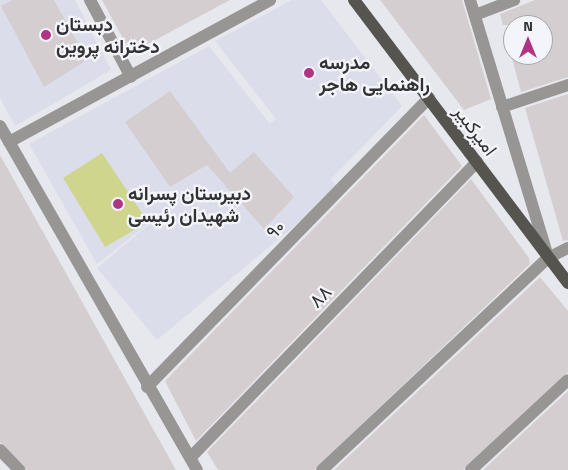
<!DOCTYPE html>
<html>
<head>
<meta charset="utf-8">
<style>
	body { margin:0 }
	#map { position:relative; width:568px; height:470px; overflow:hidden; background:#e7e8ee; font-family:"Titillium Web",Vazirmatn,sans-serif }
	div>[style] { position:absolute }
	.built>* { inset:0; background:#dbddea }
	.green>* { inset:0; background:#d0d58e }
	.building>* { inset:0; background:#d5ced0 }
	.minor>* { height:12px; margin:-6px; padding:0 6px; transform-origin:6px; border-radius:6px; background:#979694 }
	.major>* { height:12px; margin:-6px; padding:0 6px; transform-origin:6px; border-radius:6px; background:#55544f }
	.dots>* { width:14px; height:14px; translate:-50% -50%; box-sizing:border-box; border:2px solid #f4f5fb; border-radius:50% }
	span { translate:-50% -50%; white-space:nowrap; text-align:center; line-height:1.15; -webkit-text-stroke:4.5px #f4f5fb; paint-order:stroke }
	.poi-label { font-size:19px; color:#323234; font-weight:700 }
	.left { translate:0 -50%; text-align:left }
	.street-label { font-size:19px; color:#323234 }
	.north { position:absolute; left:503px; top:15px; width:50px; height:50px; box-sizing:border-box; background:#f4f5fb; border:1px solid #a6a7ab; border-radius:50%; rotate:0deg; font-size:14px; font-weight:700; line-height:20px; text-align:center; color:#323234 }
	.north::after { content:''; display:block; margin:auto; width:18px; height:22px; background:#b13484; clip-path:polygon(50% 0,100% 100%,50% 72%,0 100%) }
</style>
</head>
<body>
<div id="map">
	<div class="built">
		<div style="clip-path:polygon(0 0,75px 0,111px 70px,15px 126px,0 98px)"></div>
		<div style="clip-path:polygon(292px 0,321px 0,402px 106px,331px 179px,339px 189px,157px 340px,97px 268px,171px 206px,97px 264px,29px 144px,209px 46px,270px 124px,276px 119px,215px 41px)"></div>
	</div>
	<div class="green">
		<div style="clip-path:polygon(102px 153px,148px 222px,105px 247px,63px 178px)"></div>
	</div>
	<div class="building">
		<div style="clip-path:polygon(13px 0,54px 0,87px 60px,44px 87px,1px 6px)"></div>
		<div style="clip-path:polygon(102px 0,230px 0,131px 53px)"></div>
		<div style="clip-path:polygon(380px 0,462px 0,491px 99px,464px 110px)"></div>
		<div style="clip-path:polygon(535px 0,568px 0,568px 77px,521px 92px,511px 55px,543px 55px,543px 25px,503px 25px,500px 14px)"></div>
		<div style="clip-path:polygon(170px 91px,230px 173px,254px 152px,294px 197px,264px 229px,207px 165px,170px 187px,125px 122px)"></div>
		<div style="clip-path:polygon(568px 94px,568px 240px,563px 241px,525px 108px)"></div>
		<div style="clip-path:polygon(424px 115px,462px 166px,196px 441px,165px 381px)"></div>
		<div style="clip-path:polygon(0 155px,176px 470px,27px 470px,0 442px)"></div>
		<div style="clip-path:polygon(471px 179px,529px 258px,530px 264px,314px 470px,218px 470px,207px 452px)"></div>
		<div style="clip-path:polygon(540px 277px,568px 311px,568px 372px,463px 470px,334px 470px)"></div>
		<div style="clip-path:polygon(568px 391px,568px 470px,483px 470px)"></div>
	</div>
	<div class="minor">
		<div style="left:90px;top:0;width:87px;rotate:62deg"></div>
		<div style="left:470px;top:0;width:265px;rotate:73.1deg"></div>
		<div style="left:475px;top:15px;width:42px;rotate:-21deg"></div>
		<div style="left:502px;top:107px;width:70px;rotate:-18.4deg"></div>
		<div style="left:0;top:126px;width:396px;rotate:60.2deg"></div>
		<div style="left:9px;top:142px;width:297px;rotate:-28.5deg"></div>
		<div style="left:147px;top:387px;width:404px;rotate:-45.7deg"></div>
		<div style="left:0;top:450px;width:28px;rotate:46deg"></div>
		<div style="left:191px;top:457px;width:411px;rotate:-45.9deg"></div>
		<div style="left:322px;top:470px;width:310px;rotate:-43.2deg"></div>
		<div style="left:548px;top:258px;width:22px;rotate:-27deg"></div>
		<div style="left:471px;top:470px;width:132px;rotate:-42.9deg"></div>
	</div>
	<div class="major">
		<div style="left:354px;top:0;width:355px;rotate:52.9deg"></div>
	</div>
	<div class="dots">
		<div style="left:46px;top:35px;background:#b13484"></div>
		<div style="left:309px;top:73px;background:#b13484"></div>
		<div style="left:118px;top:204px;background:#b13484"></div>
	</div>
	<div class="poi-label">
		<span class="left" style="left:56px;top:35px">دبستان<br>دخترانه پروین</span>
		<span class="left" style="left:319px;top:73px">مدرسه<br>راهنمایی هاجر</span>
		<span class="left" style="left:128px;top:204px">دبیرستان پسرانه<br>شهیدان رئیسی</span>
	</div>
	<div class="street-label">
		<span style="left:476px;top:130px;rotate:53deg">امیرکبیر</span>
		<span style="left:275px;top:229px;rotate:-46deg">۹۰</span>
		<span style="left:320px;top:296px;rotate:-46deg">۸۸</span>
	</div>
	<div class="north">N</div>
</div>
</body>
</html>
